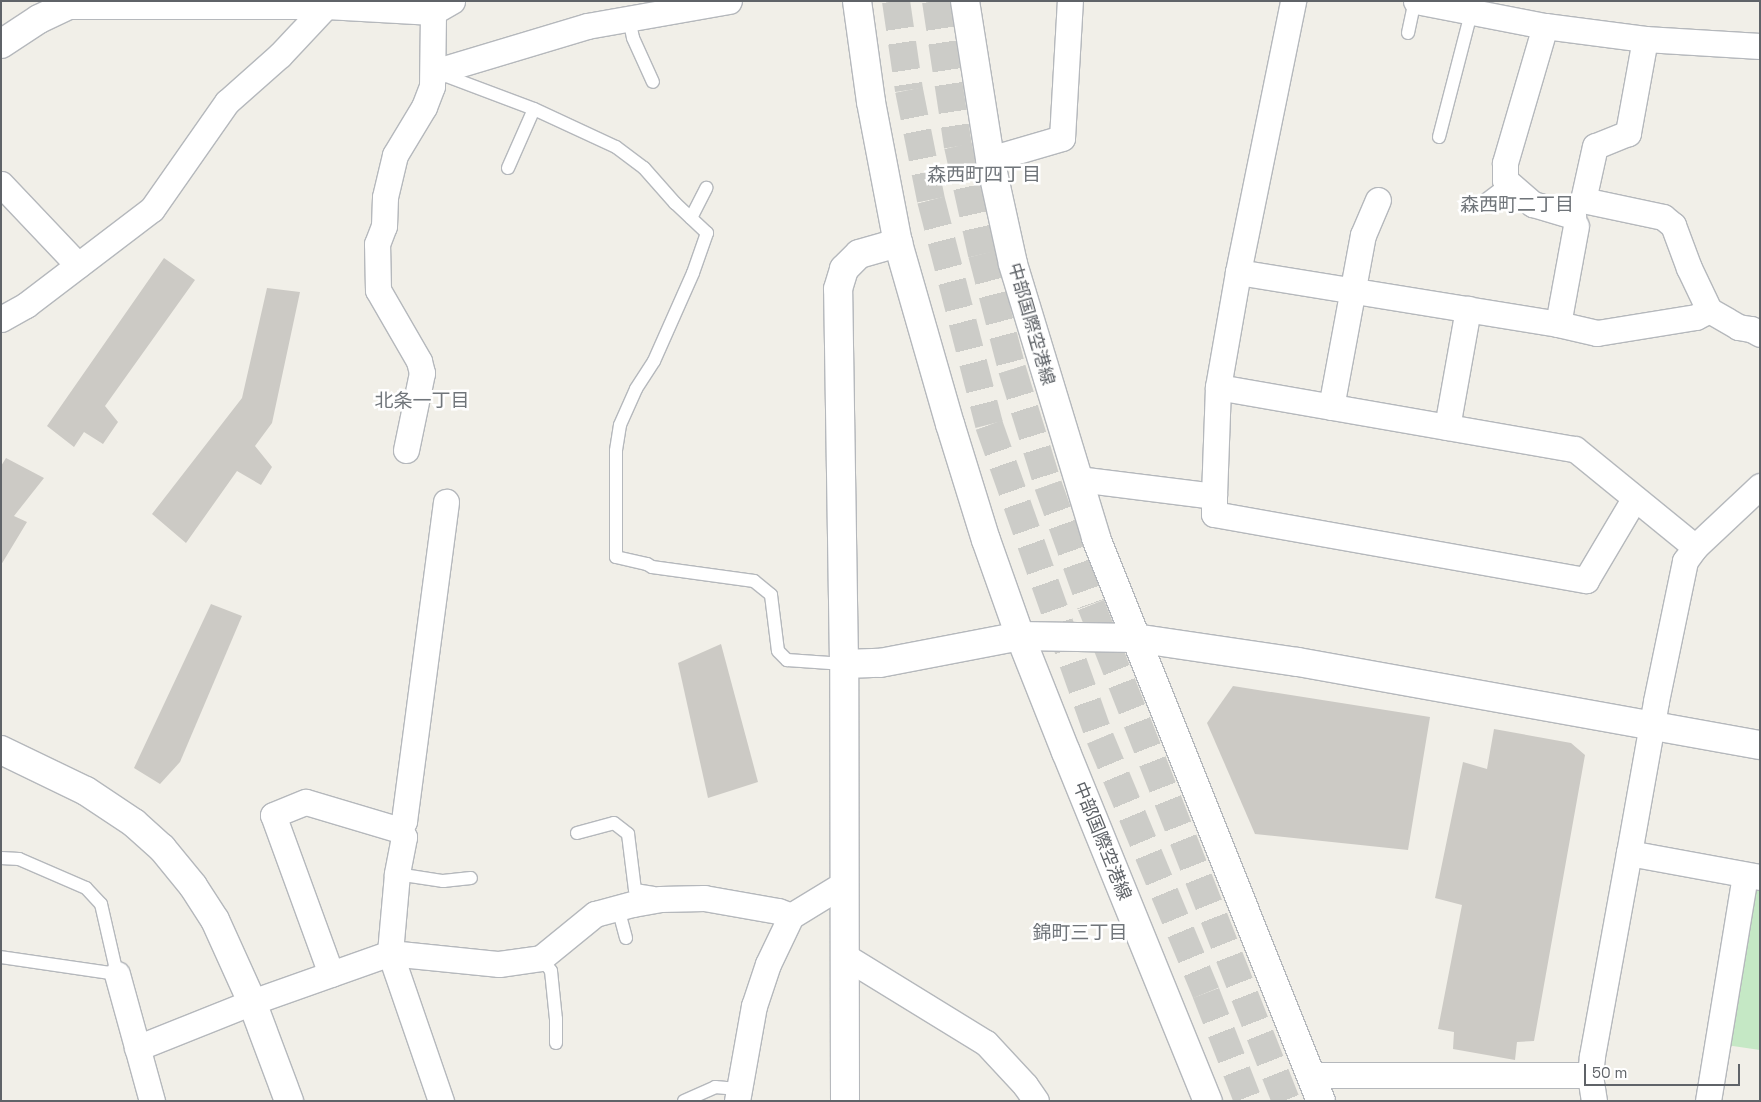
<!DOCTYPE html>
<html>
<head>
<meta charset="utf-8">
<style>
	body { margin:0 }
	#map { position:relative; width:1761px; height:1102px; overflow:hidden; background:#f1efe8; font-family:"Space Grotesk","Noto Sans JP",sans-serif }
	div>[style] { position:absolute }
	.green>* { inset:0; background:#c5e8c5 }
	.building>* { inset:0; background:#cccac5 }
	.highway-tunnel>* { height:28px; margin-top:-14px; transform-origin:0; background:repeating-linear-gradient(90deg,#ccccc8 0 28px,transparent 0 42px) }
	.roads { filter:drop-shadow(1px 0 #b5b8bc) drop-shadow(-1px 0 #b5b8bc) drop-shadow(0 1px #b5b8bc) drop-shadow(0 -1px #b5b8bc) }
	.lane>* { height:12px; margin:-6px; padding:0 6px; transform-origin:6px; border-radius:6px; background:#fff }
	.street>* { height:25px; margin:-12.5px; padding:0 12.5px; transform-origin:12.5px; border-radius:12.5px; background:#fff }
	.secondary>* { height:28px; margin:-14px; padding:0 14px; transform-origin:14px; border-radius:14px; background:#fff }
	span { translate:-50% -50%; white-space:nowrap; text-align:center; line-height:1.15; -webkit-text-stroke:5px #fff; paint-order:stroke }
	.street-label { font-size:18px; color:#5f6368 }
	.neighbourhood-label { font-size:19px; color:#70757a }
	.frame { position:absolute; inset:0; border:2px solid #5f6368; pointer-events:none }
	.scale { position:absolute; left:1584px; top:1064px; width:156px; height:22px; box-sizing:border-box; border:2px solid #5f6368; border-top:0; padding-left:6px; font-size:15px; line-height:18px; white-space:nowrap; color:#5f6368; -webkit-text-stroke:4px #fff; paint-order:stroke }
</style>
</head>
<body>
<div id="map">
	<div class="green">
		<div style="clip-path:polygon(1749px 888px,1760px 890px,1760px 1050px,1726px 1045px)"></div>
	</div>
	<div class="building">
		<div style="clip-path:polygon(164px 258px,195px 280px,105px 406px,118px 422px,103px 444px,84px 432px,74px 447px,47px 426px)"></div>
		<div style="clip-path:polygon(267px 288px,300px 292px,272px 423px,255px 446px,272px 467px,261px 485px,237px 471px,186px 543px,152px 514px,242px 398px)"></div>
		<div style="clip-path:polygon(6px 458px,44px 478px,14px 516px,27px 522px,1px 565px,1px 466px)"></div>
		<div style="clip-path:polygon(211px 604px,242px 616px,180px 762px,160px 784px,134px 768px)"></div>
		<div style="clip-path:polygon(721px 644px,758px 782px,708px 798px,678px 663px)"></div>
		<div style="clip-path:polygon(1233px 686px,1430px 717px,1408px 850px,1255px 834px,1207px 723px)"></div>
		<div style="clip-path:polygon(1494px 729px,1571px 743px,1585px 755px,1534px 1041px,1517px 1042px,1515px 1060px,1453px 1049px,1454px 1032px,1438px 1029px,1462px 905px,1435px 898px,1463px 762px,1487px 769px)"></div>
	</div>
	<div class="highway-tunnel">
		<div style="left:896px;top:1px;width:90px;rotate:81.7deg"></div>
		<div style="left:909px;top:90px;width:112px;rotate:78.7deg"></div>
		<div style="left:931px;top:200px;width:232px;rotate:75.5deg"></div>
		<div style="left:989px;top:425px;width:332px;rotate:70.5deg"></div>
		<div style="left:1100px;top:738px;width:276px;rotate:67.4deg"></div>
		<div style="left:1206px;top:993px;width:116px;rotate:68.7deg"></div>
		<div style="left:936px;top:1px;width:147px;rotate:81.4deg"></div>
		<div style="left:958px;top:146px;width:111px;rotate:77.5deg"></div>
		<div style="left:982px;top:254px;width:119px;rotate:75.4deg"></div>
		<div style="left:1012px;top:369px;width:121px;rotate:72.8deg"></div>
		<div style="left:1048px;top:485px;width:127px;rotate:70.3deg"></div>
		<div style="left:1091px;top:605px;width:533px;rotate:68.54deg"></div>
	</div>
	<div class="roads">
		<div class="lane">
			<div style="left:629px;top:19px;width:19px;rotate:78deg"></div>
			<div style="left:633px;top:38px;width:48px;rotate:65.6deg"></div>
			<div style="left:1408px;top:33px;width:33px;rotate:-78deg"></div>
			<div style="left:441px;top:74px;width:99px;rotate:20.6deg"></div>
			<div style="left:534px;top:109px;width:90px;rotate:24.9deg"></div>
			<div style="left:616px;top:147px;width:35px;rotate:37deg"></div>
			<div style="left:644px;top:168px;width:47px;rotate:48.5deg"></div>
			<div style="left:675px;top:203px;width:44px;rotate:43.2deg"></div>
			<div style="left:707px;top:233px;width:42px;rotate:109.3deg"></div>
			<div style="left:693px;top:273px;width:96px;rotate:113.9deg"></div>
			<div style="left:654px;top:361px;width:33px;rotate:123deg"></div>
			<div style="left:636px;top:389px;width:39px;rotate:114deg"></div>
			<div style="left:620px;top:425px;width:26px;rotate:99deg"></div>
			<div style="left:616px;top:451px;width:106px;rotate:90deg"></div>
			<div style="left:616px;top:557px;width:32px;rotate:13deg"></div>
			<div style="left:647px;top:564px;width:6px;rotate:31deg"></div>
			<div style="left:652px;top:567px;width:103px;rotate:7.8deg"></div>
			<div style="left:754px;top:581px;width:22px;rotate:39deg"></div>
			<div style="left:771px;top:595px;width:56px;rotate:82.9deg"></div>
			<div style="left:778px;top:651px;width:13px;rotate:45deg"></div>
			<div style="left:787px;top:660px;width:57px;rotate:4deg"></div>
			<div style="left:1439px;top:137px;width:128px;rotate:-75.5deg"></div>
			<div style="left:508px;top:168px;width:64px;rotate:-66.2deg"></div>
			<div style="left:1476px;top:207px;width:31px;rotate:-37deg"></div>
			<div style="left:1501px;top:188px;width:9px;rotate:-63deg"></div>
			<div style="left:691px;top:218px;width:34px;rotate:-63deg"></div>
			<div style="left:577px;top:833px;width:38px;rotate:-15deg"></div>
			<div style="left:614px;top:823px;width:18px;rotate:38deg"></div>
			<div style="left:628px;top:834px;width:56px;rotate:82.9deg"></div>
			<div style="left:635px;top:890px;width:19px;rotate:9deg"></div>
			<div style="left:1px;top:858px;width:18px;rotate:3deg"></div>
			<div style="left:19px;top:859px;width:73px;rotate:23.4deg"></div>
			<div style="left:86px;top:888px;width:22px;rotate:47deg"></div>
			<div style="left:101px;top:904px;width:72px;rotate:77.1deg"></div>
			<div style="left:117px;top:974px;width:117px;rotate:-171.7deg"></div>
			<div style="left:397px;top:874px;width:47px;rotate:8.7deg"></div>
			<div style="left:443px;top:881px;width:28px;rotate:-6deg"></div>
			<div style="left:618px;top:908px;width:31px;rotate:75deg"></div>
			<div style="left:541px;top:958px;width:16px;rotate:52deg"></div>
			<div style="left:551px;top:971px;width:48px;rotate:84.1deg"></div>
			<div style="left:556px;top:1019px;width:24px;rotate:90deg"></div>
			<div style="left:684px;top:1101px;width:34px;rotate:-24deg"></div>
			<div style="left:715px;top:1087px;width:23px;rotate:5deg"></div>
		</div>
		<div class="street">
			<div style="left:1416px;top:1px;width:131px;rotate:11deg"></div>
			<div style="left:1545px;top:26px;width:101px;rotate:7.4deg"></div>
			<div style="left:1645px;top:39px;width:115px;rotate:3.5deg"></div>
			<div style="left:67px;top:6px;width:259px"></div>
			<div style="left:326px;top:6px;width:107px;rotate:3.2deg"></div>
			<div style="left:433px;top:12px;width:22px;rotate:-30deg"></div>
			<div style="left:1545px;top:26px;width:143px;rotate:106.3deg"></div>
			<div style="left:1505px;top:163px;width:17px;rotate:90deg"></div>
			<div style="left:1505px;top:180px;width:37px;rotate:41deg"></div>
			<div style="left:1533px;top:204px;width:42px;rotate:16.7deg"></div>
			<div style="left:1645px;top:39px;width:96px;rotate:100.3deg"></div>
			<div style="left:1628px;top:133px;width:35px;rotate:158deg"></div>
			<div style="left:1595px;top:146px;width:55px;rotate:102.5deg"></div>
			<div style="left:1583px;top:200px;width:82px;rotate:12deg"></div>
			<div style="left:1663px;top:217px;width:13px;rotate:39deg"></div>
			<div style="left:1673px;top:225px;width:46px;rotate:69.6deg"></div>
			<div style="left:1689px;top:268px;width:47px;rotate:64.5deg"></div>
			<div style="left:434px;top:72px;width:160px;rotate:-16.7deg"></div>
			<div style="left:587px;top:26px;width:144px;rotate:-10deg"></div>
			<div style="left:990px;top:159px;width:75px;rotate:-16.3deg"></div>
			<div style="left:1062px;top:138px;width:137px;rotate:-86.7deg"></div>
			<div style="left:1px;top:184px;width:112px;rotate:46.5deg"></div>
			<div style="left:1238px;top:272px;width:324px;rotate:9.2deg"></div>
			<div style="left:1558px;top:324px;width:40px;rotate:13deg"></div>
			<div style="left:1597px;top:333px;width:100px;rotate:-9.2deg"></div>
			<div style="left:1696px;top:317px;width:15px;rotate:-28deg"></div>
			<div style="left:1709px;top:310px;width:34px;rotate:30deg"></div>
			<div style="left:1738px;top:327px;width:13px;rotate:9deg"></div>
			<div style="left:1751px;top:329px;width:10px;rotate:29deg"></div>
			<div style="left:1px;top:319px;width:29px;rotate:-29deg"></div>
			<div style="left:26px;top:305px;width:158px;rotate:-37.3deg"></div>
			<div style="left:152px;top:209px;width:131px;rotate:-55deg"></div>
			<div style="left:227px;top:102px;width:71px;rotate:-41.6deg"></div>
			<div style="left:280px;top:55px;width:67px;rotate:-46.8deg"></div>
			<div style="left:1558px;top:324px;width:100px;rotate:-79.6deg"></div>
			<div style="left:1218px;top:387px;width:362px;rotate:9.9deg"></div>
			<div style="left:1575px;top:449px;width:155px;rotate:39.2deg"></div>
			<div style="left:1331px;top:407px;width:175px;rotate:-79.5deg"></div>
			<div style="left:1363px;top:235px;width:38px;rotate:-67deg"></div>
			<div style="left:1447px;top:427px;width:120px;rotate:-79.9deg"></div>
			<div style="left:406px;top:450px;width:79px;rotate:-78.3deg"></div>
			<div style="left:422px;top:373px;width:12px;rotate:-104deg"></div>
			<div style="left:419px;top:361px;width:82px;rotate:-120deg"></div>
			<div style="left:378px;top:290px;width:46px;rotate:-91.2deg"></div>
			<div style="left:377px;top:244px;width:19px;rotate:-69deg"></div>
			<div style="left:384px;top:226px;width:29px;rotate:-88deg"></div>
			<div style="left:385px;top:197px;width:43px;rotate:-76.6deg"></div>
			<div style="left:395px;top:155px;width:56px;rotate:-58.9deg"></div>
			<div style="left:424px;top:107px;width:22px;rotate:-69deg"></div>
			<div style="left:432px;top:86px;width:74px;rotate:-89.2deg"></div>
			<div style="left:1078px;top:479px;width:137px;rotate:7.1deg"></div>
			<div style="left:1214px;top:496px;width:109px;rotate:-87.9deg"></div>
			<div style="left:1218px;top:387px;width:117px;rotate:-80.1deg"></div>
			<div style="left:1238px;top:272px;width:277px;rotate:-78.5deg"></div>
			<div style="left:1214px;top:496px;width:18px;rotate:90deg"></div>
			<div style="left:1214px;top:514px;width:378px;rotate:10.1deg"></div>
			<div style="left:1586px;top:580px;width:94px;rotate:-59.3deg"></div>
			<div style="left:400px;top:830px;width:10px;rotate:-66deg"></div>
			<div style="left:404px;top:821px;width:322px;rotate:-82.5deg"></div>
			<div style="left:1629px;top:853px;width:154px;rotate:-79.9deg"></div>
			<div style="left:1656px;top:701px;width:143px;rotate:-78.3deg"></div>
			<div style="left:1685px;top:561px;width:17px;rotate:-54deg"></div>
			<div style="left:1695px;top:547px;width:89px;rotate:-43.2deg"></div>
			<div style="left:846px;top:957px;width:164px;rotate:31.6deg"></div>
			<div style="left:986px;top:1043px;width:57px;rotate:47.1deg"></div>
			<div style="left:1025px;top:1085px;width:19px;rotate:55deg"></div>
			<div style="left:117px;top:974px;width:132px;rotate:74.6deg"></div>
			<div style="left:331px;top:974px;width:169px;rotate:-110deg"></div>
			<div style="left:273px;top:815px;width:35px;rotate:-22deg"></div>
			<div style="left:306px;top:802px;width:98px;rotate:16.6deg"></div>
			<div style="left:400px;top:830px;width:8px;rotate:60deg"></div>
			<div style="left:404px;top:837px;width:38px;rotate:101deg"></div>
			<div style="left:397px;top:874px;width:79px;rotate:95.1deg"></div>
			<div style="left:390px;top:953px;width:157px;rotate:71deg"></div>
			<div style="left:137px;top:1048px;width:124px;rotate:-21.8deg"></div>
			<div style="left:252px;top:1002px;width:146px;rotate:-19.5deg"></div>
			<div style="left:390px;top:953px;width:110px;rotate:5.8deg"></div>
			<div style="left:499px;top:964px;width:42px;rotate:-8.1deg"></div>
			<div style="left:541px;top:958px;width:70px;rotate:-39.2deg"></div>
			<div style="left:595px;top:914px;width:39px;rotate:-15deg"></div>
			<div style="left:633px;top:904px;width:27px;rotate:-10deg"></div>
			<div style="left:660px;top:899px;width:44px;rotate:-1.3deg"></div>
			<div style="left:704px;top:898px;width:75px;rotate:10deg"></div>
			<div style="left:778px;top:911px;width:14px;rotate:21deg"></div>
			<div style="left:1312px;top:1075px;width:278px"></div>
			<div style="left:737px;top:1101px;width:97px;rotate:-79.9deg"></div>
			<div style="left:754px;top:1006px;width:44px;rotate:-71.6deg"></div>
			<div style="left:768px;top:964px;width:53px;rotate:-64.4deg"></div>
			<div style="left:791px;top:916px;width:63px;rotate:-31.4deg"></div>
			<div style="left:1594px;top:1101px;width:26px;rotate:-99deg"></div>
			<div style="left:1590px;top:1075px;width:19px;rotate:-84deg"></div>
			<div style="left:1592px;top:1056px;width:206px;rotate:-79.7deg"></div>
			<div style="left:1629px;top:853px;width:133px;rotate:10.4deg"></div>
			<div style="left:1708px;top:1101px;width:229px;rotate:-80.7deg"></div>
		</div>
		<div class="secondary">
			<div style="left:857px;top:1px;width:102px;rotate:82.1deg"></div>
			<div style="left:871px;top:102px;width:144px;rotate:79.2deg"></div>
			<div style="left:898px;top:243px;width:188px;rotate:74deg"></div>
			<div style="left:950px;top:424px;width:121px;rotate:72.8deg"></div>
			<div style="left:986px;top:540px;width:102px;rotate:70.5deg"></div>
			<div style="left:1020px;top:636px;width:125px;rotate:68.4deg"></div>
			<div style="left:1066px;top:752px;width:377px;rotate:67.9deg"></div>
			<div style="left:965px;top:1px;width:160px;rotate:81deg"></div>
			<div style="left:990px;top:159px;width:107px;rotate:77.6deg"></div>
			<div style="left:1013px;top:264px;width:286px;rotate:73.1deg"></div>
			<div style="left:1096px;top:538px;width:606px;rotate:68.22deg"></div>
			<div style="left:1px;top:44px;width:45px;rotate:-33.3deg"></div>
			<div style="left:39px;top:19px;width:42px;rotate:-25.3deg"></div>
			<div style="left:844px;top:664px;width:36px;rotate:-2deg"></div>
			<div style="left:880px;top:663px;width:143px;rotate:-10.9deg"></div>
			<div style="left:1020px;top:636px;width:115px;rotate:1deg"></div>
			<div style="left:1135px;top:638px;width:165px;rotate:8.4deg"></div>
			<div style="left:1298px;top:662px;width:469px;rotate:10.2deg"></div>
			<div style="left:1px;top:750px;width:94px;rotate:25.8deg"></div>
			<div style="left:86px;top:791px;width:58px;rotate:33.7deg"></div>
			<div style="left:134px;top:823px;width:38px;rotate:42deg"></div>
			<div style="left:162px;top:848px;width:49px;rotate:50.8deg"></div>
			<div style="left:193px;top:886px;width:40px;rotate:57.1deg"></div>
			<div style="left:215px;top:920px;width:90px;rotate:65.7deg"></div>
			<div style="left:252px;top:1002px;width:106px;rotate:69.5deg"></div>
			<div style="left:845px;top:1101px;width:437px;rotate:-90.1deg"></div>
			<div style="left:844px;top:664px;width:375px;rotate:-90.9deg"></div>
			<div style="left:838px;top:289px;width:21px;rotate:-73deg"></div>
			<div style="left:844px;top:269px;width:21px;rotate:-45deg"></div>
			<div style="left:859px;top:254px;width:41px;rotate:-15.8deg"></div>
		</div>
	</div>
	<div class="street-label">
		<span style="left:1031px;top:324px;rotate:74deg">中部国際空港線</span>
		<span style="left:1102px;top:841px;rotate:68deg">中部国際空港線</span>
	</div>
	<div class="neighbourhood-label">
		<span style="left:984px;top:175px">森西町四丁目</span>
		<span style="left:1517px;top:205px">森西町二丁目</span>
		<span style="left:422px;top:401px">北条一丁目</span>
		<span style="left:1080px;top:933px">錦町三丁目</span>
	</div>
	<div class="frame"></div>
	<div class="scale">50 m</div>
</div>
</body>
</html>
